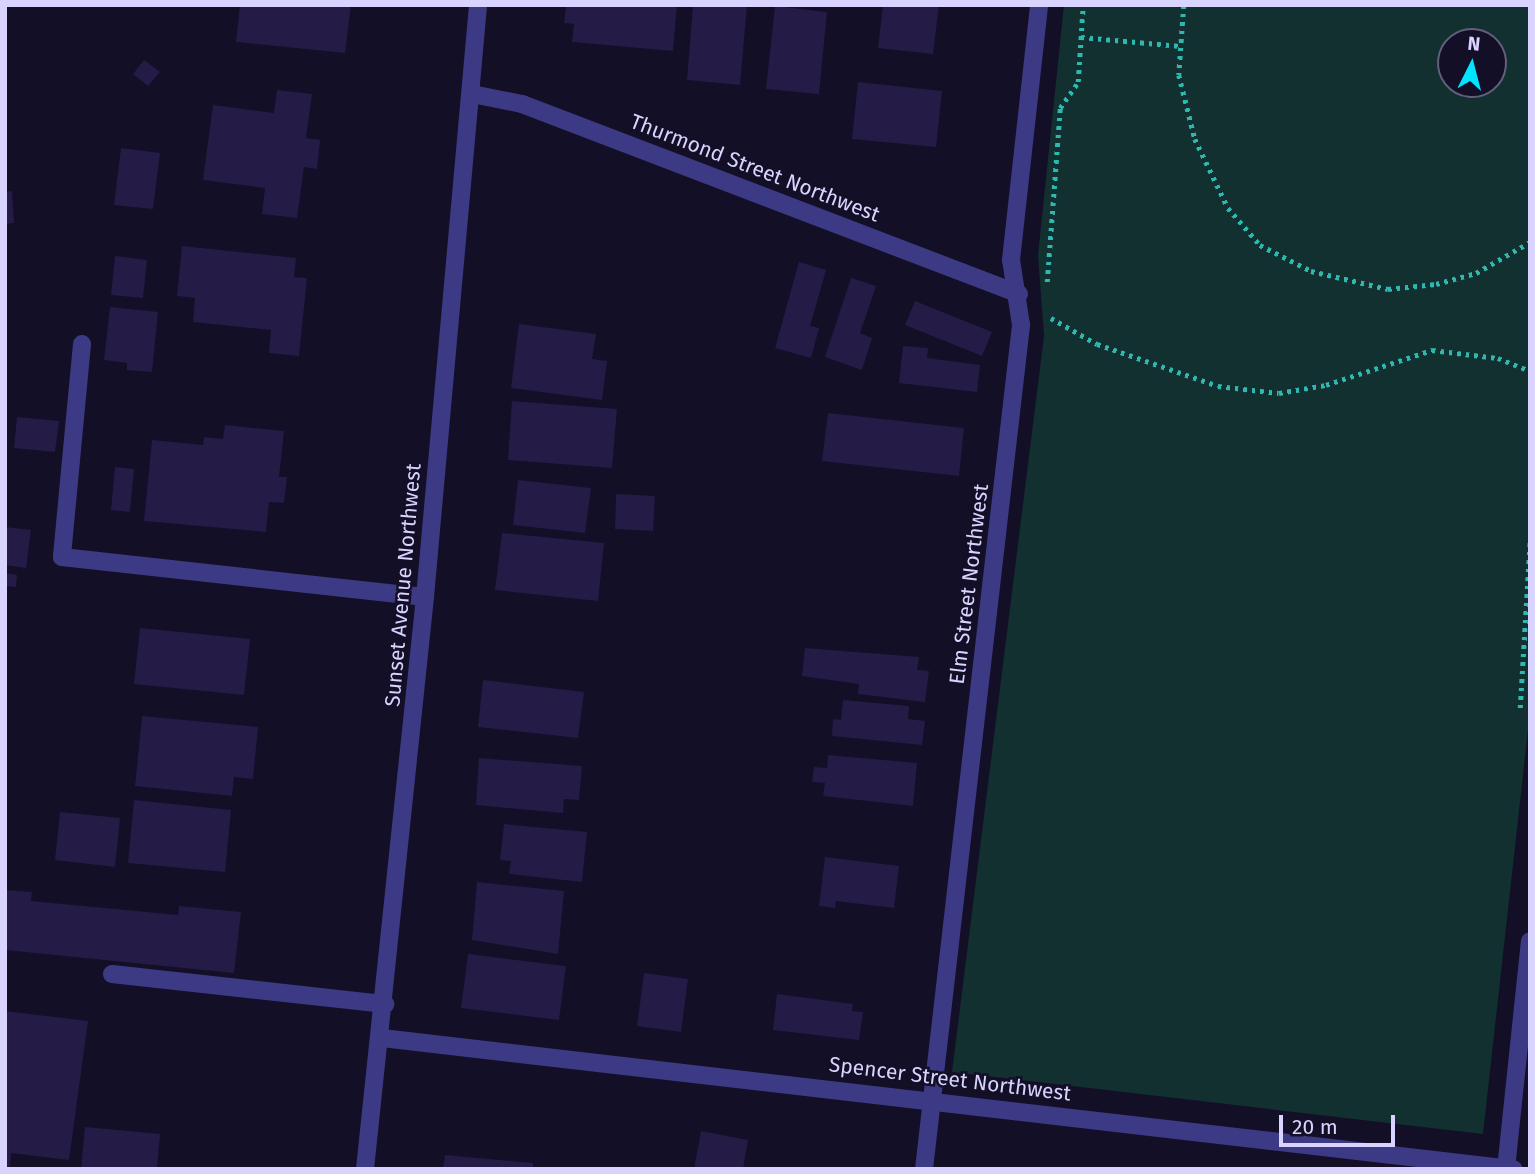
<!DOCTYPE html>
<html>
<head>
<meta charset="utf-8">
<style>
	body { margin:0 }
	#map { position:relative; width:1535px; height:1174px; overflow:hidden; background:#130f26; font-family:"Fira Sans",sans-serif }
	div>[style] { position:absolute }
	.green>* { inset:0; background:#12302f }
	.building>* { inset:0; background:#241b47 }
	.path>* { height:4.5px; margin-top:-2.25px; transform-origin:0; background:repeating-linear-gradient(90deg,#2fb8b0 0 3.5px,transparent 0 8.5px) }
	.service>* { height:18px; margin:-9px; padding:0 9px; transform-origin:9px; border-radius:9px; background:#3d3a85 }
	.minor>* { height:18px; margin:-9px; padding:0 9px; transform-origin:9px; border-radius:9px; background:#3d3a85 }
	span { translate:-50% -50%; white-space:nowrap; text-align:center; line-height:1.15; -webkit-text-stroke:5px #130f26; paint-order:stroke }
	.street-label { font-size:21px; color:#d9d4ff }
	.frame { position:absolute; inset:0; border:7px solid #d9d4ff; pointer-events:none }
	.north { position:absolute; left:1437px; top:28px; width:70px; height:70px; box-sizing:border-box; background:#130f26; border:2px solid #625e7d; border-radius:50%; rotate:6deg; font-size:19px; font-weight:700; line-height:28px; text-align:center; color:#d9d4ff }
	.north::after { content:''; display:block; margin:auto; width:24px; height:32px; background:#00e5ff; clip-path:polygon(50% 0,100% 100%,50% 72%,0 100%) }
	.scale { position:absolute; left:1279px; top:1115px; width:116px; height:32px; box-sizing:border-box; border:4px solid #d9d4ff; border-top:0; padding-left:9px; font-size:21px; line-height:24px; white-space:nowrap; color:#d9d4ff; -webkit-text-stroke:5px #130f26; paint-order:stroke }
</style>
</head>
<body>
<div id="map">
	<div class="green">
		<div style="clip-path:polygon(evenodd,1064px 5px,1530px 5px,1530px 712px,1483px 1134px,952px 1072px,1044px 336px,1038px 255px,1064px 5px,1493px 42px,1493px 84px,1451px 84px,1451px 42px,1493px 42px)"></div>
	</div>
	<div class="building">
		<div style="clip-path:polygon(240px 5px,351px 5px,345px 53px,236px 42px)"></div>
		<div style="clip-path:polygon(566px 5px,677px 5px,673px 51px,572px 42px,574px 24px,564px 23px)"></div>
		<div style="clip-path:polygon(693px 5px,747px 5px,740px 85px,687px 80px)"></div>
		<div style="clip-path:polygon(883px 5px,939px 5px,933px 54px,878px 48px)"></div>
		<div style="clip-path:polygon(775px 6px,827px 12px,819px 94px,766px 89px)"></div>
		<div style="clip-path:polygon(144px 60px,160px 72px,148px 86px,133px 74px)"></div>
		<div style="clip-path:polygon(858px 82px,942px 91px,936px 147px,852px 139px)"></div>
		<div style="clip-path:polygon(277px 90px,312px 94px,306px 138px,320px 140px,317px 169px,304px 167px,297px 218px,262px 214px,265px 188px,203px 180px,213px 105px,274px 113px)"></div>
		<div style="clip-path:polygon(121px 148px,160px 153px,153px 209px,114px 205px)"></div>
		<div style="clip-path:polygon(12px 191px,14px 223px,5px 224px,5px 192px)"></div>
		<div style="clip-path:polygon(182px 246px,296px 258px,294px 277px,307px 278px,299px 356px,269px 353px,271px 330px,193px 322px,195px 298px,177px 296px)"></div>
		<div style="clip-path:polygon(115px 256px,147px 260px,143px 298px,111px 295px)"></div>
		<div style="clip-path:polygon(799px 262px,826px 270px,810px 326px,819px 328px,811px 358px,775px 348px)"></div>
		<div style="clip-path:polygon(851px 278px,876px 286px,860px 333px,872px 338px,862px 370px,825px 357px)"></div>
		<div style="clip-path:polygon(915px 301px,992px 332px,982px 356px,905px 325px)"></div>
		<div style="clip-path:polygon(110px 307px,158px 312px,152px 372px,127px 370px,127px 363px,104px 360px)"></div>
		<div style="clip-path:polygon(519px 324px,596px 334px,592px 359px,607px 361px,602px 400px,511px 388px)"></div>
		<div style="clip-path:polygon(903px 346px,928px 348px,927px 358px,980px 365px,977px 392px,899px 383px)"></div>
		<div style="clip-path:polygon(512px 401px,617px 409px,612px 468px,508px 460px)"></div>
		<div style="clip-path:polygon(828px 413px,964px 428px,959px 476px,822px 461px)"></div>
		<div style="clip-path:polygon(17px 417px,59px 421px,55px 452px,14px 448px)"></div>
		<div style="clip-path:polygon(225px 425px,284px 431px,279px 477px,287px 477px,284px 503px,269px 502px,266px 532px,144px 521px,152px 440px,203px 445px,204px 437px,223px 439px)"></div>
		<div style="clip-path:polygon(115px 467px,134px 469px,130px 512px,111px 510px)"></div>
		<div style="clip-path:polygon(518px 480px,591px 488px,585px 533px,513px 525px)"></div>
		<div style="clip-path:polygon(616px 494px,655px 496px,653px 531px,615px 529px)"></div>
		<div style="clip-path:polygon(5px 527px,31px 530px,26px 568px,5px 565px)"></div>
		<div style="clip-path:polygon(502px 533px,604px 543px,598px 601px,495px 590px)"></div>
		<div style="clip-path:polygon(5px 573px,17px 575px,16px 587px,5px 586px)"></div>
		<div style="clip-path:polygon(140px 628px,250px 639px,244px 695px,134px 684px)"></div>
		<div style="clip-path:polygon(805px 648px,919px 657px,917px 670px,929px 671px,925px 702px,858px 694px,859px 684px,802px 676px)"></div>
		<div style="clip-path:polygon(483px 680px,584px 692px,578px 738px,478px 727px)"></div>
		<div style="clip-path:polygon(843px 700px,909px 706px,908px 719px,925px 721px,922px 745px,832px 736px,833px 719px,841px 720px)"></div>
		<div style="clip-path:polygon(142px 716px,258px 727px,253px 779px,234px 777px,232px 796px,135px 786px)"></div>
		<div style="clip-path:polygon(828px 755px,917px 763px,913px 806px,823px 796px,825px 783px,812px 782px,814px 767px,827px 768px)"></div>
		<div style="clip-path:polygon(479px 758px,582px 766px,579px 800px,564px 799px,563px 813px,476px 805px)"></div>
		<div style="clip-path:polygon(134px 800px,231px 810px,225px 872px,128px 863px)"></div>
		<div style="clip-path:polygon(60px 812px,120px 818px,115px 867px,55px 860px)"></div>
		<div style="clip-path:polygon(504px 824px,587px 832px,582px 882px,509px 874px,511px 861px,500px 860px)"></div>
		<div style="clip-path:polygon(825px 857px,899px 866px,894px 908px,836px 901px,835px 908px,819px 906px)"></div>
		<div style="clip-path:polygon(477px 882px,564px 891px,558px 954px,472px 940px)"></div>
		<div style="clip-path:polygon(5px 890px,32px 892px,31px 901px,178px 915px,179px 906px,241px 912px,234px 973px,5px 950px)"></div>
		<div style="clip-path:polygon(468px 954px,566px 966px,559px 1020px,461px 1008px)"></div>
		<div style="clip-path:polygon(644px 973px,688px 979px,681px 1032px,637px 1026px)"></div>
		<div style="clip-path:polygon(777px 994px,853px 1004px,852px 1011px,863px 1012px,859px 1040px,773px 1030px)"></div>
		<div style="clip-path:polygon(5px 1011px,88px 1021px,69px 1160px,11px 1153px,10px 1169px,5px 1168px)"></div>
		<div style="clip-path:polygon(85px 1127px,160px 1134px,157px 1169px,81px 1169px)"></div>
		<div style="clip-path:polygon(701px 1131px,748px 1140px,743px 1169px,694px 1169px)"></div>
		<div style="clip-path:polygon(445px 1155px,533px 1163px,533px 1169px,443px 1169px)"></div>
	</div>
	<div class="path">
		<div style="left:1184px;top:5px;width:70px;rotate:94.1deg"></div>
		<div style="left:1179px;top:75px;width:66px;rotate:76deg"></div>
		<div style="left:1195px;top:139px;width:76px;rotate:64.4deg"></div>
		<div style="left:1228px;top:208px;width:49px;rotate:49.1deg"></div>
		<div style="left:1260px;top:245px;width:57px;rotate:27deg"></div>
		<div style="left:1311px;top:271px;width:79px;rotate:13.2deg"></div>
		<div style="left:1388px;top:289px;width:48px;rotate:-5.9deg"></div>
		<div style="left:1436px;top:284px;width:41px;rotate:-15.4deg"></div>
		<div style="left:1476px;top:273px;width:62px;rotate:-29.9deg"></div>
		<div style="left:1081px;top:37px;width:100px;rotate:5.1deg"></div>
		<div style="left:1047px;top:282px;width:174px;rotate:-85.7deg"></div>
		<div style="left:1060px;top:108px;width:32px;rotate:-55deg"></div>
		<div style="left:1078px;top:82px;width:77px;rotate:-86.3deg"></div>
		<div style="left:1051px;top:318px;width:53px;rotate:29.5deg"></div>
		<div style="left:1097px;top:344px;width:128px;rotate:19.1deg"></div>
		<div style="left:1218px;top:386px;width:61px;rotate:6.5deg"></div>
		<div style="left:1279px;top:393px;width:48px;rotate:-9.7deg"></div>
		<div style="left:1326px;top:385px;width:112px;rotate:-18.3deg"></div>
		<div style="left:1432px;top:350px;width:66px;rotate:6.9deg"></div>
		<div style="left:1498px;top:358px;width:35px;rotate:22deg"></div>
		<div style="left:1520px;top:708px;width:167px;rotate:-86.6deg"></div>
	</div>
	<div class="service">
		<div style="left:82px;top:344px;width:214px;rotate:95.4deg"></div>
		<div style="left:62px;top:557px;width:365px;rotate:6.3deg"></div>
		<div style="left:112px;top:974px;width:275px;rotate:6.3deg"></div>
	</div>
	<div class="minor">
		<div style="left:472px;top:94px;width:51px;rotate:11.3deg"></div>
		<div style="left:522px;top:104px;width:532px;rotate:20.92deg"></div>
		<div style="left:382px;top:1038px;width:1139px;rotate:6.61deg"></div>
		<div style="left:365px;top:1169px;width:575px;rotate:-84.01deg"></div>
		<div style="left:425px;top:597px;width:594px;rotate:-84.88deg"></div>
		<div style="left:924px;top:1169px;width:850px;rotate:-83.44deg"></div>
		<div style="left:1021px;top:325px;width:66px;rotate:-98.7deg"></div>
		<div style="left:1011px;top:260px;width:257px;rotate:-83.7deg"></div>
		<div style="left:1506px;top:1169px;width:229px;rotate:-84deg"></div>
	</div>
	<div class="street-label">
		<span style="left:755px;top:168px;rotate:21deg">Thurmond Street Northwest</span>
		<span style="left:969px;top:584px;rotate:-83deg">Elm Street Northwest</span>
		<span style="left:403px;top:585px;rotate:-85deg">Sunset Avenue Northwest</span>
		<span style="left:950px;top:1079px;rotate:7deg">Spencer Street Northwest</span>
	</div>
	<div class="frame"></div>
	<div class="north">N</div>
	<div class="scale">20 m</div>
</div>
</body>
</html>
